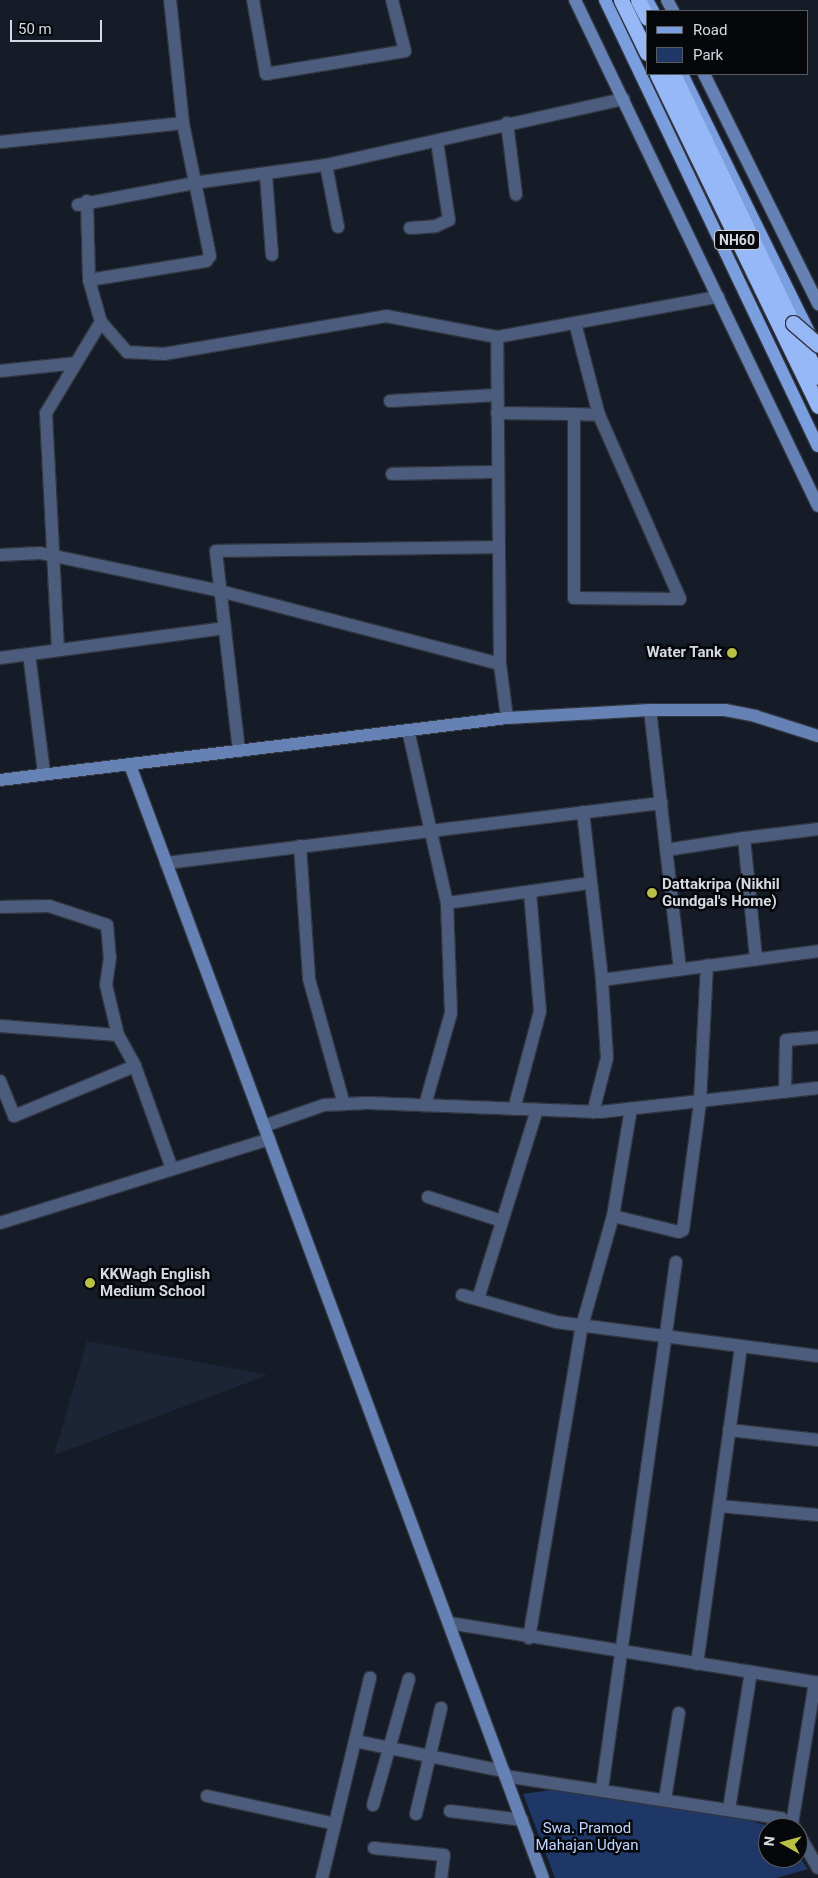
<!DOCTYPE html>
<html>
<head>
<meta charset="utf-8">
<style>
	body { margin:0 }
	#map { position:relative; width:818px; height:1878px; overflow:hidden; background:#161c27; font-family:Roboto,sans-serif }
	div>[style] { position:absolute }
	.built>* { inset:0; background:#1c2536 }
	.green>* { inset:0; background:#1e3766 }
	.roads { filter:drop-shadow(1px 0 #313641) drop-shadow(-1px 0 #313641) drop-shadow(0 1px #313641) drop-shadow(0 -1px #313641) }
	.street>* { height:12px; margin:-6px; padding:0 6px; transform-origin:6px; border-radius:6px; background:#4c5c7c }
	.secondary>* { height:12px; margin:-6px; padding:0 6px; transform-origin:6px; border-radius:6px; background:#6681b3 }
	.primary>* { height:12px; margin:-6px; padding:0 6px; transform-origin:6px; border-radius:6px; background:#7b9ede }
	.highway>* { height:15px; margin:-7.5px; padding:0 7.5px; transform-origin:7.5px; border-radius:7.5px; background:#96b8f7 }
	.bridges { filter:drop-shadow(1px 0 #313641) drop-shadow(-1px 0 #313641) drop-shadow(0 1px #313641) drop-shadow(0 -1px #313641) }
	.highway-bridge>* { height:15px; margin:-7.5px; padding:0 7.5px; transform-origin:7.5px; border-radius:7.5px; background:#96b8f7 }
	.dots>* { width:14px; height:14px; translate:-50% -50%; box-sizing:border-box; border:2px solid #05070b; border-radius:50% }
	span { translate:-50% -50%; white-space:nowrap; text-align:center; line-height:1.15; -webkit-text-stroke:5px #05070b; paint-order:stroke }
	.shield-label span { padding:1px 4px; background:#05070b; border:1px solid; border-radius:4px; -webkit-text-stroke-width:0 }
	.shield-label { font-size:14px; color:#d5d9e1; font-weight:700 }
	.poi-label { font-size:15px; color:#d5d9e1; font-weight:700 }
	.right { translate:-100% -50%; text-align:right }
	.left { translate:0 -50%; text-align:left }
	.park-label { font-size:15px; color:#c0d7ff }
	.legend { position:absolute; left:646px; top:10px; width:162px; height:65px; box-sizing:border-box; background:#05070b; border:1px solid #585b61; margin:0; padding:6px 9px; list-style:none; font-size:15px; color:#d5d9e1 }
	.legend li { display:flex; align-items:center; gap:10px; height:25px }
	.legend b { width:25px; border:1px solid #585b61 }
	.north { position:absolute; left:758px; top:1818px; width:50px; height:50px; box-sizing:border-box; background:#05070b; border:1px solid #585b61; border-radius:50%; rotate:277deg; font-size:14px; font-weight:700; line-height:20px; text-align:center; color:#d5d9e1 }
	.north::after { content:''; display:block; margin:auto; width:18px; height:22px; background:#bac046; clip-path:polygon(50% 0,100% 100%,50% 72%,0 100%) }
	.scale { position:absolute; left:10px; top:20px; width:92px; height:22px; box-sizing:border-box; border:2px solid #d5d9e1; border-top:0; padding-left:6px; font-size:15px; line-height:18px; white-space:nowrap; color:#d5d9e1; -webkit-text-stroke:4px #05070b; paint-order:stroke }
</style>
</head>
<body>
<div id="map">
	<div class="built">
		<div style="clip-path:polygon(87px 1341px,268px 1375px,54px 1455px)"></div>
	</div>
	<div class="green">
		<div style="clip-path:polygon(551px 1790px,645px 1801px,733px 1816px,776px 1828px,768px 1828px,768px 1858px,798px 1858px,798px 1855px,808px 1869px,776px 1878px,555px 1878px,523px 1794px)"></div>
	</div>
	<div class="roads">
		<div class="street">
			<div style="left:253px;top:0;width:75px;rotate:80deg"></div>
			<div style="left:266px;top:74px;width:141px;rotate:-9.4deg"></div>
			<div style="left:405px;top:51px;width:53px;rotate:-104.3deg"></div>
			<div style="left:507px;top:123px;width:72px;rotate:82.8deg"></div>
			<div style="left:0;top:142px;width:184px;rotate:-5.9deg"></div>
			<div style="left:326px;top:165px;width:63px;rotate:79deg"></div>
			<div style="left:266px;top:175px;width:80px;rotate:85.7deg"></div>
			<div style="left:87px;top:201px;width:79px;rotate:88.5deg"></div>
			<div style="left:89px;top:280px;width:44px;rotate:74.1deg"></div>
			<div style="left:101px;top:322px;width:40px;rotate:49deg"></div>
			<div style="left:127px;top:352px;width:37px;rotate:3deg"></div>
			<div style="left:164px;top:354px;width:225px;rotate:-9.7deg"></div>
			<div style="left:386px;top:316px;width:113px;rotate:10.7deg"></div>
			<div style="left:78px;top:205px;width:118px;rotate:-10.7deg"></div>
			<div style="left:194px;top:183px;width:133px;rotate:-7.8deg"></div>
			<div style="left:326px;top:165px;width:305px;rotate:-12.5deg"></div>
			<div style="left:410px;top:228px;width:26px;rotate:-4deg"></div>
			<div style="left:436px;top:226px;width:14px;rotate:-25deg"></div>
			<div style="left:449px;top:220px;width:79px;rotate:-98.7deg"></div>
			<div style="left:89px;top:280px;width:119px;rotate:-9.2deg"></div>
			<div style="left:206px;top:261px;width:6px;rotate:-51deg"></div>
			<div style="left:210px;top:256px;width:136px;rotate:-101.5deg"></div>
			<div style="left:183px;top:123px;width:124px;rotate:-96deg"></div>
			<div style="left:575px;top:323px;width:95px;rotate:75.4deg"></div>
			<div style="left:0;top:371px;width:76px;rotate:-6deg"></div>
			<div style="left:390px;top:401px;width:107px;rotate:-3.2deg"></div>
			<div style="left:497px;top:413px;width:77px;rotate:0.7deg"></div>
			<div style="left:574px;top:414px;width:25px;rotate:2deg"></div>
			<div style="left:599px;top:415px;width:201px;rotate:66.2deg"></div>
			<div style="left:680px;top:599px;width:106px;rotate:-179.5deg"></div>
			<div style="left:574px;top:598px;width:184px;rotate:-90deg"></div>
			<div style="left:392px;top:474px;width:106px;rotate:-1.1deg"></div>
			<div style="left:0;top:555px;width:40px;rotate:-2.9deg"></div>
			<div style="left:40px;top:553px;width:184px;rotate:11.9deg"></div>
			<div style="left:220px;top:591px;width:289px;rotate:14.6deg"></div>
			<div style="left:58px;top:650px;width:237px;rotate:-92.9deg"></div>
			<div style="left:46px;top:413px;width:106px;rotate:-58.9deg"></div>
			<div style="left:29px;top:654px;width:119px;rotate:82.8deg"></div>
			<div style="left:0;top:658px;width:227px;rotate:-7.6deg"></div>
			<div style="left:650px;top:710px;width:261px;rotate:83.4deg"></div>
			<div style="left:507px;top:718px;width:54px;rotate:-97.4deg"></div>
			<div style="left:500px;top:664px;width:327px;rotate:-90.5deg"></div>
			<div style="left:497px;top:337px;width:225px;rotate:-10.3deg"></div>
			<div style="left:408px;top:730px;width:177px;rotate:77.3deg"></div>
			<div style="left:447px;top:903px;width:110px;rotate:87.9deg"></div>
			<div style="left:451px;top:1013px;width:96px;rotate:105.8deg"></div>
			<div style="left:239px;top:751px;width:201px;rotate:-96.6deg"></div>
			<div style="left:216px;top:551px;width:283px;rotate:-0.8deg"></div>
			<div style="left:583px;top:812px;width:169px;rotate:83.5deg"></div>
			<div style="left:602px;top:980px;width:78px;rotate:86.3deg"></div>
			<div style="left:607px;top:1058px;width:56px;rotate:104.5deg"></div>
			<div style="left:744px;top:838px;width:75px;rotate:-6.9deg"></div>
			<div style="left:300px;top:846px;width:133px;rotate:86.1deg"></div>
			<div style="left:309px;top:979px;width:130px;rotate:74.4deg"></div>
			<div style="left:666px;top:850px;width:79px;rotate:-8.7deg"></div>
			<div style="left:744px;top:838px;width:122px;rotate:84.3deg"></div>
			<div style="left:166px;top:863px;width:499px;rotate:-6.9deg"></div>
			<div style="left:447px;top:903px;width:144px;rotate:-8deg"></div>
			<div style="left:0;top:907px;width:49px;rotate:-1.2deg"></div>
			<div style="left:49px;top:906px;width:61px;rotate:18.1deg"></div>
			<div style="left:107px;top:925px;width:32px;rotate:85deg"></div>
			<div style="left:110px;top:957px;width:28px;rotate:98deg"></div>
			<div style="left:106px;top:985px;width:51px;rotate:76.5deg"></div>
			<div style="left:118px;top:1035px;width:35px;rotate:61deg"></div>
			<div style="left:135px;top:1066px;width:109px;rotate:70.2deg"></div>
			<div style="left:602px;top:980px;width:218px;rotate:-7.6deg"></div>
			<div style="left:0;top:1026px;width:118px;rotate:4.4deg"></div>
			<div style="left:0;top:1081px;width:38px;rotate:68deg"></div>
			<div style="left:14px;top:1116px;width:131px;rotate:-22.5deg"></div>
			<div style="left:785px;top:1092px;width:52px;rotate:-88.9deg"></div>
			<div style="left:786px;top:1040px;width:32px;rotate:-5deg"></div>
			<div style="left:514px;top:1109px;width:101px;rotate:-75.1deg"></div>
			<div style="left:540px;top:1011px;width:120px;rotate:-94.8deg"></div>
			<div style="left:264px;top:1126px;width:64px;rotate:-19.3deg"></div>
			<div style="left:324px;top:1105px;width:44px;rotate:-2.6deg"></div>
			<div style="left:368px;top:1103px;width:232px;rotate:2.2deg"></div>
			<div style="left:600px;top:1112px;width:219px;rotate:-6.3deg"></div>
			<div style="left:428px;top:1197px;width:78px;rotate:18deg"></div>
			<div style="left:613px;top:1216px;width:68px;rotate:13.6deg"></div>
			<div style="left:679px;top:1232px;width:4px;rotate:-27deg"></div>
			<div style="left:683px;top:1230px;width:129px;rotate:-82.4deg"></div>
			<div style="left:700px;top:1102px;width:137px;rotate:-87.1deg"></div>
			<div style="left:0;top:1223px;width:282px;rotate:-17.3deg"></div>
			<div style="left:462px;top:1295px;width:98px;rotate:16deg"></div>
			<div style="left:556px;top:1322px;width:264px;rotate:7.4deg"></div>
			<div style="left:478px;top:1299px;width:198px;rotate:-72.7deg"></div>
			<div style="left:729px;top:1430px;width:90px;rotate:6.4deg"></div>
			<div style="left:719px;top:1506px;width:99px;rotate:5.2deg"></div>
			<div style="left:449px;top:1623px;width:374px;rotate:9.2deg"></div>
			<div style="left:529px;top:1638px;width:316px;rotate:-80.4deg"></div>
			<div style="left:582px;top:1326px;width:114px;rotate:-74.3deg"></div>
			<div style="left:613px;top:1216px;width:109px;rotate:-80.5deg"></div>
			<div style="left:697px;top:1664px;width:321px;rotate:-82.1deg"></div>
			<div style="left:355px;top:1741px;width:152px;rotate:11.4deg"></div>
			<div style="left:505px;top:1776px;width:279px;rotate:8.7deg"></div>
			<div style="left:781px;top:1818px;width:17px;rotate:36deg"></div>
			<div style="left:602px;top:1789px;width:532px;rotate:-82.01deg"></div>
			<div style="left:207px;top:1796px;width:131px;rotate:12.3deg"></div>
			<div style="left:665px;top:1799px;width:87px;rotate:-80.8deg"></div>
			<div style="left:373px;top:1805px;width:131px;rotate:-74.1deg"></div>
			<div style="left:729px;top:1809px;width:139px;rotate:-80.9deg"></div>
			<div style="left:450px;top:1811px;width:73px;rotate:7.1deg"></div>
			<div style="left:416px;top:1814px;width:109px;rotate:-76.7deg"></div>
			<div style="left:792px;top:1824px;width:144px;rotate:-80.8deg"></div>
			<div style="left:798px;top:1833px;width:40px;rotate:60.3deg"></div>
			<div style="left:374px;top:1848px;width:70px;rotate:5.7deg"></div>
			<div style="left:444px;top:1855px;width:23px;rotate:97deg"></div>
			<div style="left:322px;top:1878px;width:206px;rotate:-76.5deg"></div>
		</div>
		<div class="secondary">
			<div style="left:575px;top:0;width:561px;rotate:64.35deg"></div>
			<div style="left:667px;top:0;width:13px;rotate:61deg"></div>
			<div style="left:704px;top:74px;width:257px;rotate:63.6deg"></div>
			<div style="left:130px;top:765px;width:1187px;rotate:69.64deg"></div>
			<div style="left:0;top:780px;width:511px;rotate:-6.97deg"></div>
			<div style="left:507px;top:718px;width:143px;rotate:-3.2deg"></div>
			<div style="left:650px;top:710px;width:75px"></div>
			<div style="left:725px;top:710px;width:31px;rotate:11deg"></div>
			<div style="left:755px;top:716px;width:66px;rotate:17.6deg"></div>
		</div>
		<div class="primary">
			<div style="left:605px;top:0;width:494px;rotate:64.5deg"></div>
			<div style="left:647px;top:0;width:13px;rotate:61deg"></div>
			<div style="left:682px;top:74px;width:292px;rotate:63.8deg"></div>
		</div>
		<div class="highway">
			<div style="left:621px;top:0;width:59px;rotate:63.9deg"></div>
			<div style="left:638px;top:0;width:20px;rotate:63deg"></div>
			<div style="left:657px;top:74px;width:369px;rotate:64.1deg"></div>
			<div style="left:673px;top:74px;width:336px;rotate:64.4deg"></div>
		</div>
	</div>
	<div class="bridges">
		<div class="highway-bridge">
			<div style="left:793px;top:323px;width:33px;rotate:41deg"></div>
		</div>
	</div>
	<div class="dots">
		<div style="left:732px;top:653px;background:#bac046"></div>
		<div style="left:652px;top:893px;background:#bac046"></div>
		<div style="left:90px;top:1283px;background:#bac046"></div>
	</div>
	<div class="shield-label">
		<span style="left:737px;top:240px">NH60</span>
	</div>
	<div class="poi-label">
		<span class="right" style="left:722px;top:653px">Water Tank</span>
		<span class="left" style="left:662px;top:893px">Dattakripa (Nikhil<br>Gundgal's Home)</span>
		<span class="left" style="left:100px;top:1283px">KKWagh English<br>Medium School</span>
	</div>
	<div class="park-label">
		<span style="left:587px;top:1837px">Swa. Pramod<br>Mahajan Udyan</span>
	</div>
	<ul class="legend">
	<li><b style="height:6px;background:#7b9ede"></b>Road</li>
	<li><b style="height:14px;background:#1e3766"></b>Park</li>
	</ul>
	<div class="north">N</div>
	<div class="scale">50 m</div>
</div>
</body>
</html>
